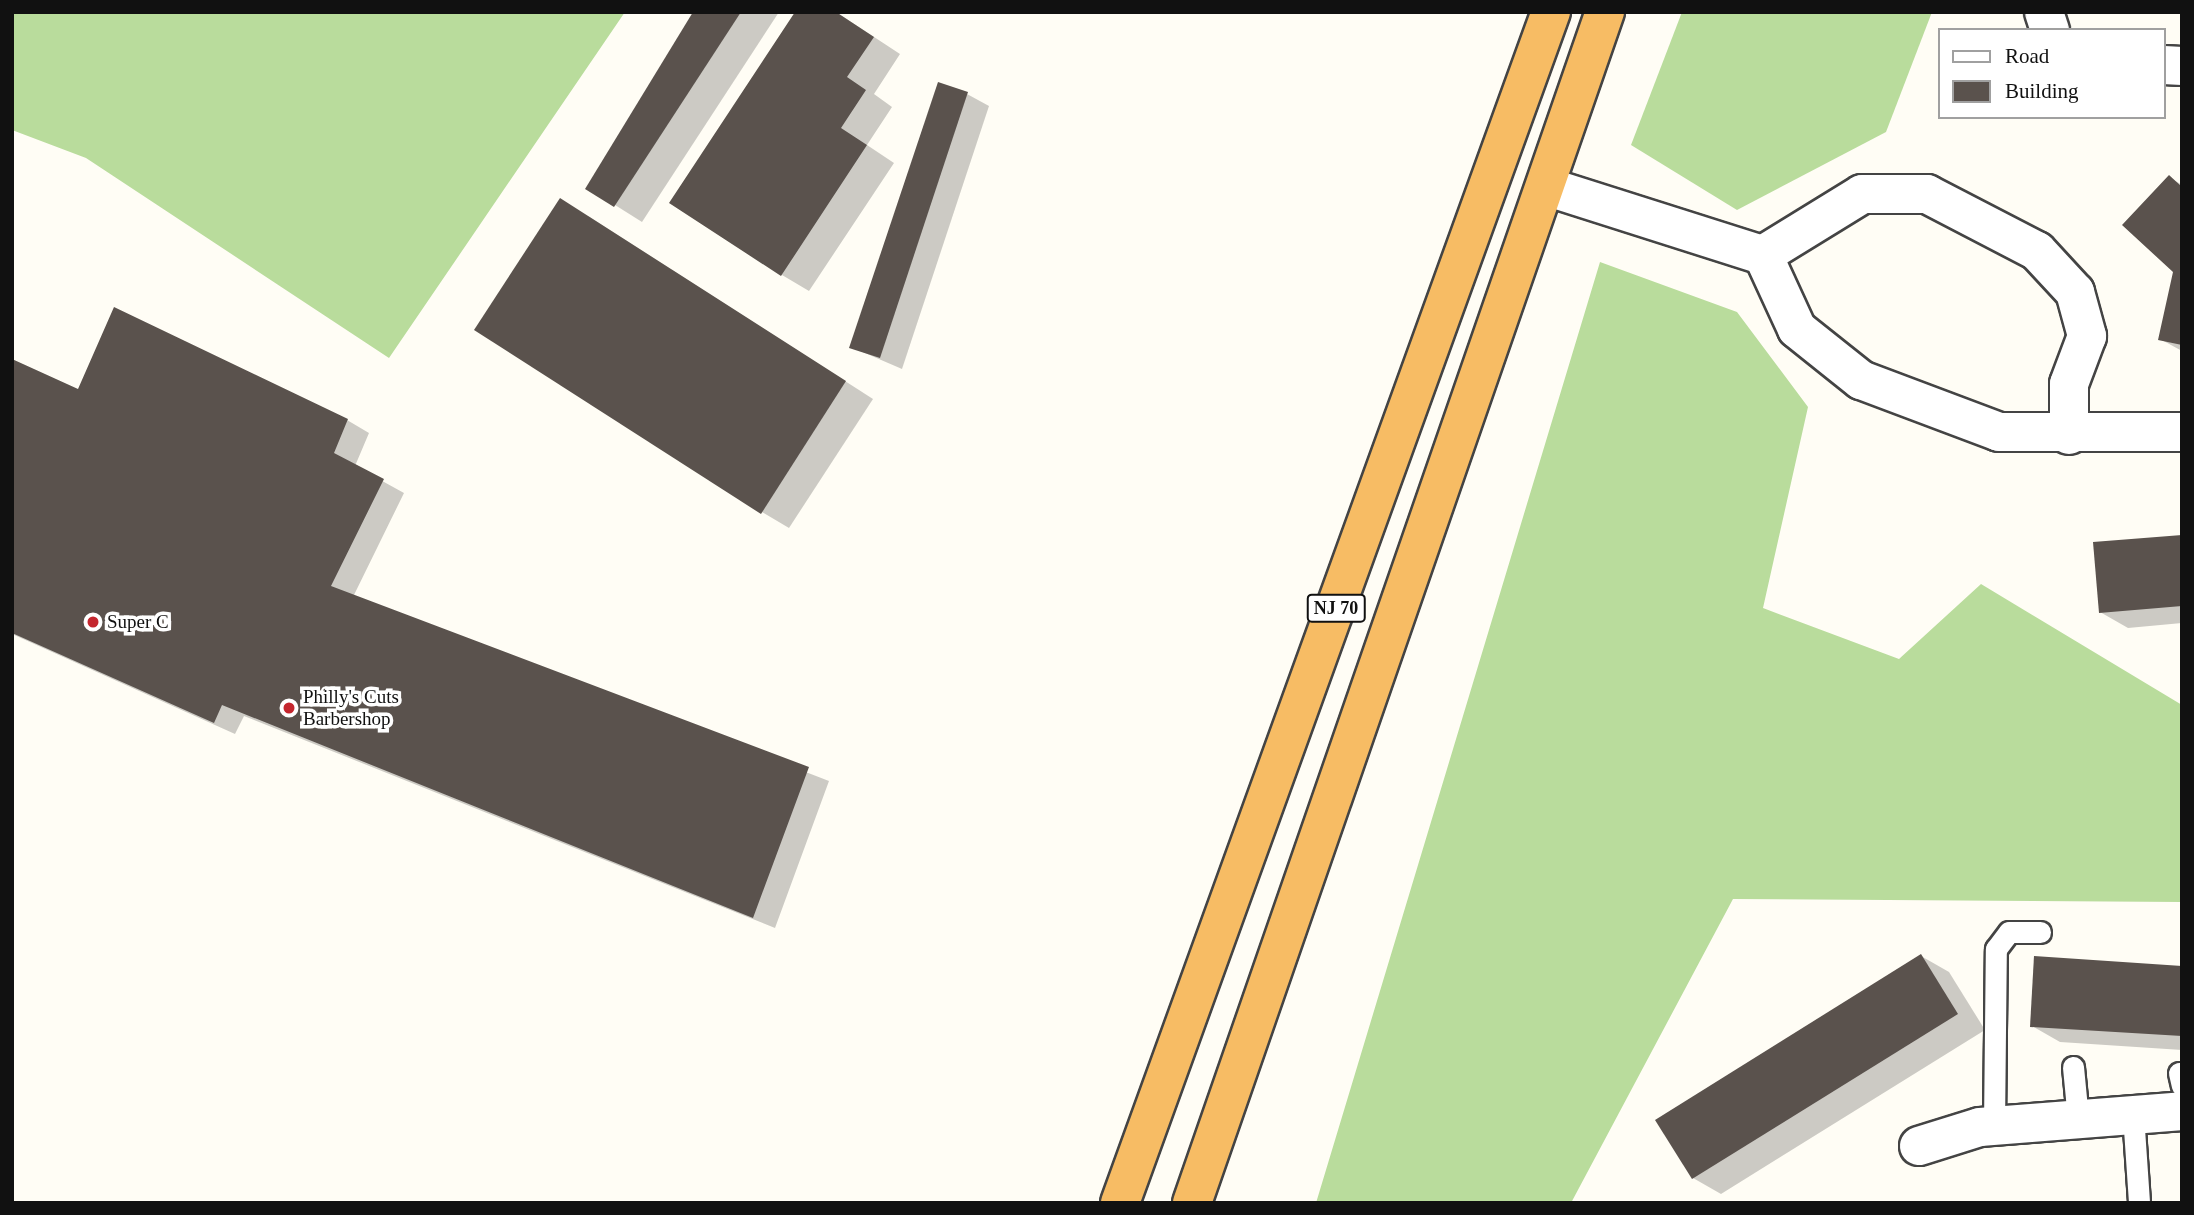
<!DOCTYPE html>
<html>
<head>
<meta charset="utf-8">
<style>
	body { margin:0 }
	#map { position:relative; width:2194px; height:1215px; overflow:hidden; background:#fffdf5; font-family:Georgia,serif }
	div>[style] { position:absolute }
	.forest>* { inset:0; background:#b9dc9c }
	.shadow>* { inset:0; background:#0003 }
	.building>* { inset:0; background:#5a524d }
	.roads { filter:drop-shadow(2px 0 #444) drop-shadow(-2px 0 #444) drop-shadow(0 2px #444) drop-shadow(0 -2px #444) }
	.service>* { height:21px; margin:-10.5px; padding:0 10.5px; transform-origin:10.5px; border-radius:10.5px; background:#fff }
	.minor>* { height:38px; margin:-19px; padding:0 19px; transform-origin:19px; border-radius:19px; background:#fff }
	.trunk>* { height:38px; margin:-19px; padding:0 19px; transform-origin:19px; border-radius:19px; background:#f7bc64 }
	.dots>* { width:19px; height:19px; translate:-50% -50%; box-sizing:border-box; border:4px solid #fff; border-radius:50% }
	span { translate:-50% -50%; white-space:nowrap; text-align:center; line-height:1.15; -webkit-text-stroke:7px #fff; paint-order:stroke }
	.shield-label span { padding:2px 5px; background:#fff; border:2px solid; border-radius:5px; -webkit-text-stroke-width:0 }
	.shield-label { font-size:18px; color:#111; font-weight:700 }
	.poi-label { font-size:19px; color:#111 }
	.left { translate:0 -50%; text-align:left }
	.frame { position:absolute; inset:0; border:14px solid #111; pointer-events:none }
	.legend { position:absolute; left:1938px; top:28px; width:228px; height:91px; box-sizing:border-box; background:#fff; border:2px solid #a0a0a0; margin:0; padding:9px 12px; list-style:none; font-size:21px; color:#111 }
	.legend li { display:flex; align-items:center; gap:14px; height:35px }
	.legend b { width:35px; border:2px solid #a0a0a0 }
</style>
</head>
<body>
<div id="map">
	<div class="forest">
		<div style="clip-path:polygon(12px 12px,625px 12px,389px 358px,86px 158px,12px 130px)"></div>
		<div style="clip-path:polygon(1682px 12px,1932px 12px,1886px 132px,1737px 210px,1631px 145px)"></div>
		<div style="clip-path:polygon(1600px 262px,1737px 312px,1808px 407px,1763px 608px,1899px 659px,1981px 584px,2182px 705px,2182px 902px,1733px 899px,1571px 1203px,1316px 1203px)"></div>
	</div>
	<div class="shadow">
		<div style="clip-path:polygon(696px 12px,779px 12px,642px 222px,588px 188px)"></div>
		<div style="clip-path:polygon(836px 12px,900px 54px,874px 94px,892px 107px,867px 145px,894px 163px,809px 291px,782px 275px)"></div>
		<div style="clip-path:polygon(967px 94px,989px 106px,902px 369px,851px 347px)"></div>
		<div style="clip-path:polygon(2169px 177px,2182px 185px,2182px 351px,2160px 339px,2175px 272px)"></div>
		<div style="clip-path:polygon(588px 216px,873px 399px,789px 528px,762px 512px)"></div>
		<div style="clip-path:polygon(12px 361px,79px 391px,347px 420px,369px 433px,355px 466px,404px 493px,353px 597px,829px 781px,775px 928px,244px 716px,235px 734px,12px 634px)"></div>
		<div style="clip-path:polygon(2182px 537px,2182px 623px,2128px 628px,2100px 612px)"></div>
		<div style="clip-path:polygon(1921px 956px,1949px 972px,1985px 1030px,1721px 1194px,1693px 1178px)"></div>
		<div style="clip-path:polygon(2182px 967px,2182px 1050px,2060px 1042px,2032px 1026px)"></div>
	</div>
	<div class="building">
		<div style="clip-path:polygon(693px 12px,741px 12px,614px 207px,585px 189px)"></div>
		<div style="clip-path:polygon(795px 12px,836px 12px,874px 37px,847px 77px,866px 90px,841px 128px,867px 145px,781px 276px,669px 203px)"></div>
		<div style="clip-path:polygon(938px 82px,968px 92px,880px 358px,849px 348px)"></div>
		<div style="clip-path:polygon(2169px 175px,2182px 187px,2182px 345px,2158px 340px,2173px 272px,2122px 225px)"></div>
		<div style="clip-path:polygon(560px 198px,846px 381px,761px 514px,474px 330px)"></div>
		<div style="clip-path:polygon(114px 307px,348px 419px,334px 453px,384px 479px,331px 586px,809px 767px,753px 918px,222px 705px,214px 723px,12px 633px,12px 359px,78px 389px)"></div>
		<div style="clip-path:polygon(2182px 535px,2182px 606px,2099px 613px,2093px 542px)"></div>
		<div style="clip-path:polygon(1921px 954px,1958px 1014px,1692px 1179px,1655px 1120px)"></div>
		<div style="clip-path:polygon(2034px 956px,2182px 966px,2182px 1036px,2030px 1027px)"></div>
	</div>
	<div class="roads">
		<div class="service">
			<div style="left:2073px;top:1067px;width:52px;rotate:84.5deg"></div>
			<div style="left:2179px;top:1073px;width:13px;rotate:77deg"></div>
			<div style="left:2133px;top:1114px;width:89px;rotate:86.1deg"></div>
			<div style="left:1994px;top:1126px;width:177px;rotate:-89.4deg"></div>
			<div style="left:1996px;top:949px;width:21px;rotate:-53deg"></div>
			<div style="left:2009px;top:932px;width:31px"></div>
		</div>
		<div class="minor">
			<div style="left:2044px;top:12px;width:19px;rotate:72deg"></div>
			<div style="left:2164px;top:65px;width:18px;rotate:3deg"></div>
			<div style="left:1548px;top:187px;width:225px;rotate:17.6deg"></div>
			<div style="left:1763px;top:255px;width:81px;rotate:65.3deg"></div>
			<div style="left:1797px;top:329px;width:82px;rotate:38.6deg"></div>
			<div style="left:1861px;top:380px;width:147px;rotate:20.6deg"></div>
			<div style="left:1999px;top:432px;width:183px"></div>
			<div style="left:1763px;top:255px;width:116px;rotate:-31.6deg"></div>
			<div style="left:1862px;top:194px;width:65px"></div>
			<div style="left:1927px;top:194px;width:124px;rotate:27.4deg"></div>
			<div style="left:2037px;top:251px;width:56px;rotate:47.2deg"></div>
			<div style="left:2075px;top:292px;width:46px;rotate:74.7deg"></div>
			<div style="left:2087px;top:336px;width:51px;rotate:110.6deg"></div>
			<div style="left:2069px;top:384px;width:51px;rotate:90deg"></div>
			<div style="left:1919px;top:1146px;width:64px;rotate:-17.3deg"></div>
			<div style="left:1980px;top:1127px;width:203px;rotate:-4.5deg"></div>
		</div>
		<div class="trunk">
			<div style="left:1120px;top:1203px;width:1267px;rotate:-70.11deg"></div>
			<div style="left:1192px;top:1203px;width:1261px;rotate:-70.88deg"></div>
		</div>
	</div>
	<div class="dots">
		<div style="left:93px;top:622px;background:#c4262e"></div>
		<div style="left:289px;top:708px;background:#c4262e"></div>
	</div>
	<div class="shield-label">
		<span style="left:1336px;top:608px">NJ 70</span>
	</div>
	<div class="poi-label">
		<span class="left" style="left:107px;top:622px">Super C</span>
		<span class="left" style="left:303px;top:708px">Philly's Cuts<br>Barbershop</span>
	</div>
	<div class="frame"></div>
	<ul class="legend">
	<li><b style="height:9px;background:#fff"></b>Road</li>
	<li><b style="height:19px;background:#5a524d"></b>Building</li>
	</ul>
</div>
</body>
</html>
